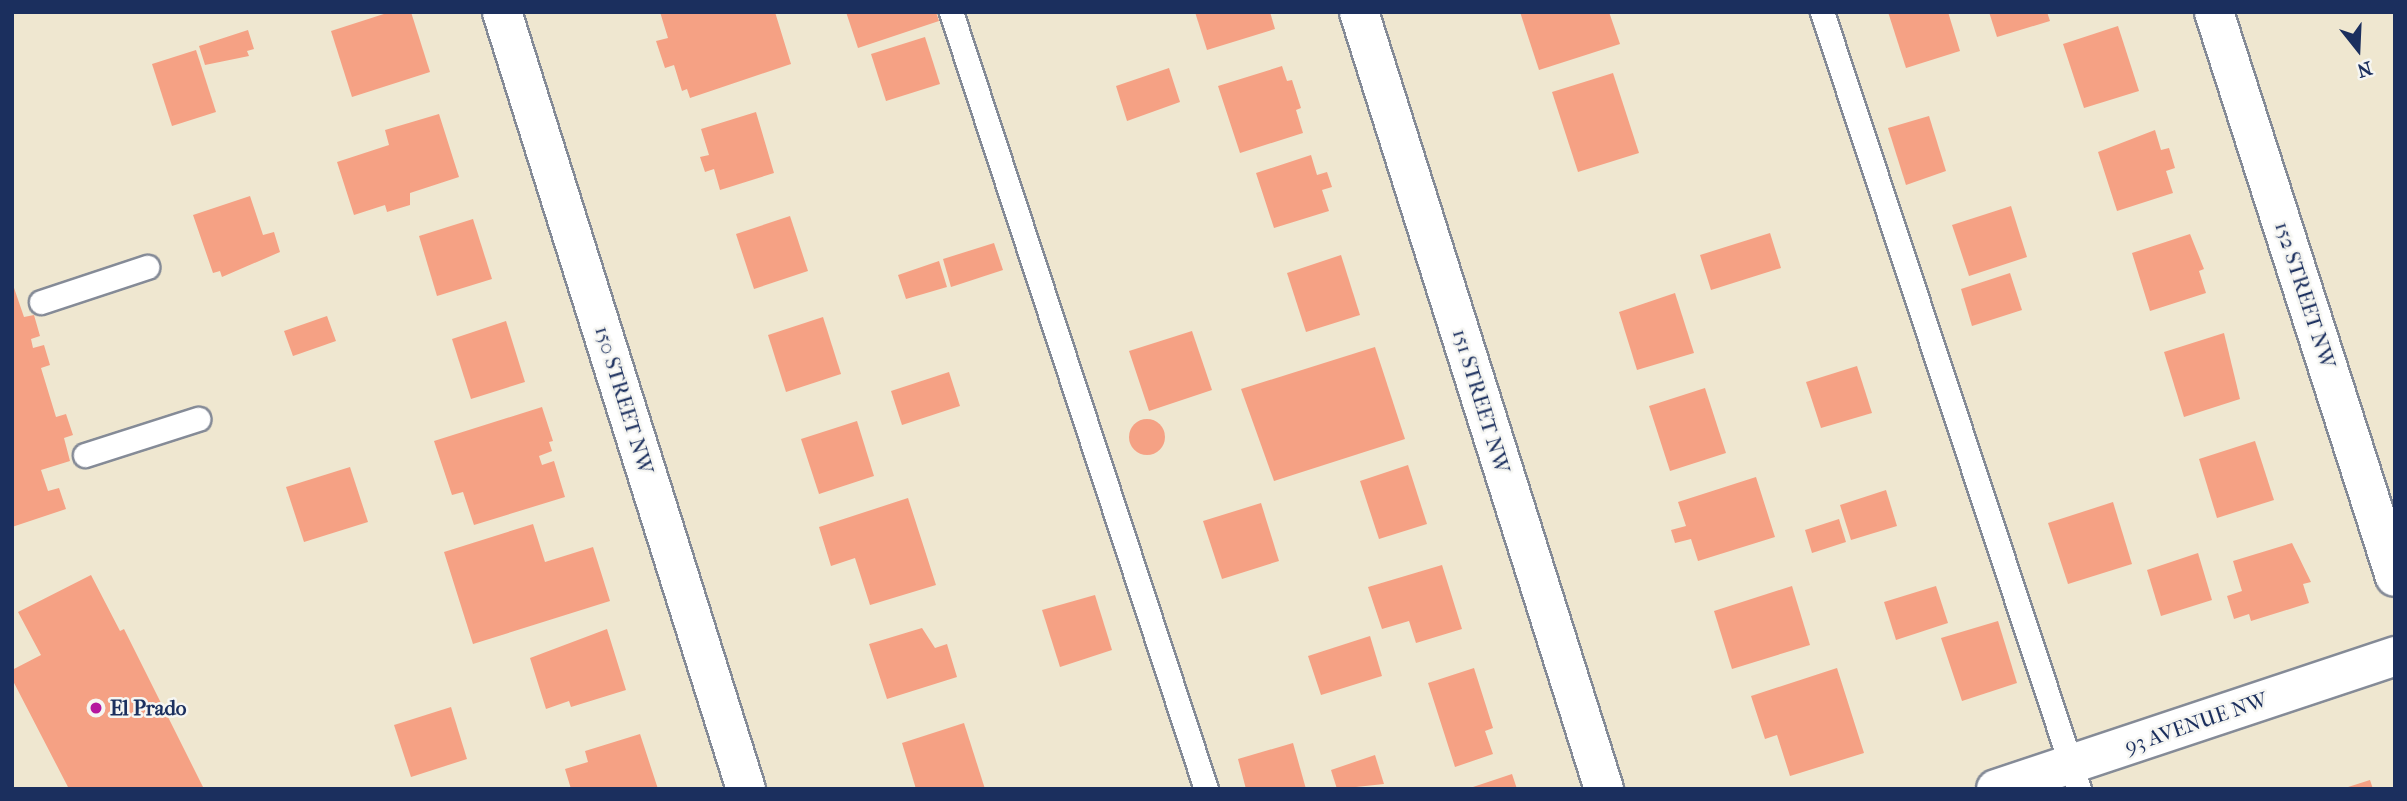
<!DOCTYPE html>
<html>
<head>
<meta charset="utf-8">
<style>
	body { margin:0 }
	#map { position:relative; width:2407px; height:801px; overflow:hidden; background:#efe7d0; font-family:"IM FELL French Canon",serif }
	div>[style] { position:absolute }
	.building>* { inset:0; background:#f5a184 }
	.round { border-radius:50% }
	.roads { filter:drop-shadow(2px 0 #858b97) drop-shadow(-2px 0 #858b97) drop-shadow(0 2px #858b97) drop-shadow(0 -2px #858b97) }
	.lane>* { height:23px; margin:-11.5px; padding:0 11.5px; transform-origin:11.5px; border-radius:11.5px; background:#fff }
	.street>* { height:38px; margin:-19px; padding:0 19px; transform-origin:19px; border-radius:19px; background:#fff }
	.dots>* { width:19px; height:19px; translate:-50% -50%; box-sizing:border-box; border:4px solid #f6f6f2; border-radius:50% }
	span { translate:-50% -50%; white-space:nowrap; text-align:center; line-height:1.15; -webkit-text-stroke:5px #f6f6f2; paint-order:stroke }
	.street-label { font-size:21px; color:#1b2f5e }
	.poi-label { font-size:21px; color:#1b2f5e; font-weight:700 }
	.left { translate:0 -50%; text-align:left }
	.frame { position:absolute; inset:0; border:14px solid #1b2f5e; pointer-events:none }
	.north { position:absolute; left:2323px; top:14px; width:70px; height:70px; -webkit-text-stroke:5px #f6f6f2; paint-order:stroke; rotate:162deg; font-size:19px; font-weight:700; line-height:28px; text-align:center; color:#1b2f5e }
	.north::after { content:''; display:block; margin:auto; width:24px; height:32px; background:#1b2f5e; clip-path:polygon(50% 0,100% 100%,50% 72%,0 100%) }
</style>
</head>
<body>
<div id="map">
	<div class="building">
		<div style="clip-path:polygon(390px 12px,411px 12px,430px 72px,352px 97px,331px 31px)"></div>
		<div style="clip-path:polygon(660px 12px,775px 12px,791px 64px,690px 98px,687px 89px,682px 91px,674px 65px,665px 68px,656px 41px,668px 38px)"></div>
		<div style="clip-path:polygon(846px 12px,936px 12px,939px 21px,858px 48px)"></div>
		<div style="clip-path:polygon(1195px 12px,1270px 12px,1275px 29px,1207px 50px)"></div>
		<div style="clip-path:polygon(1520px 12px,1609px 12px,1620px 44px,1539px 70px)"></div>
		<div style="clip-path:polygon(1888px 12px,1948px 12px,1960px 51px,1906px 68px)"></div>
		<div style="clip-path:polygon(1989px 12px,2047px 12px,2050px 21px,1997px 37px)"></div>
		<div style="clip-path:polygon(2118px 26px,2139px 91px,2084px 108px,2063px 44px)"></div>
		<div style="clip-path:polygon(248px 30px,254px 49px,247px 51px,249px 56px,205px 65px,199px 46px)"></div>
		<div style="clip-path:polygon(925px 37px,940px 84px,886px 101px,871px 54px)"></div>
		<div style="clip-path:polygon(196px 50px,216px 112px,172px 126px,152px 64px)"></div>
		<div style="clip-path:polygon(1282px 66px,1287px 81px,1292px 80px,1301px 108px,1296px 110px,1303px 133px,1240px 153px,1218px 86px)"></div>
		<div style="clip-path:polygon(1169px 68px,1180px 102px,1127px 121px,1116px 86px)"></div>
		<div style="clip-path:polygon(1613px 73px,1639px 153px,1578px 172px,1552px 92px)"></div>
		<div style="clip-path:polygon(756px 112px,774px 173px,720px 190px,714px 169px,705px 172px,700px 157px,709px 155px,701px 129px)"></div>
		<div style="clip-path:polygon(439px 114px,459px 177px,410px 193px,410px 205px,387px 212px,385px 205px,354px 215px,337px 162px,389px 145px,385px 130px)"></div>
		<div style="clip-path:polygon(1929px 116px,1946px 171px,1906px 185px,1888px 128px)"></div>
		<div style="clip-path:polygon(2155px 130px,2161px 150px,2169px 148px,2175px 168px,2166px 171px,2173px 193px,2117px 211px,2098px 152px)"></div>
		<div style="clip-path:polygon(1311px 155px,1317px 175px,1327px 172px,1332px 187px,1322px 190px,1329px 211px,1274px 228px,1256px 173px)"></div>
		<div style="clip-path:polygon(250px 196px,263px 235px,274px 232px,280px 252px,222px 277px,220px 271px,213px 273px,193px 215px)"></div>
		<div style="clip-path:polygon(2011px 206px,2027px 257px,1969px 276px,1952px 225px)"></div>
		<div style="clip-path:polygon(790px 216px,808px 271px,754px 289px,736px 234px)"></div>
		<div style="clip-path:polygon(473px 219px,492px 279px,437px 296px,419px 236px)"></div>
		<div style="clip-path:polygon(1770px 233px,1781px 268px,1711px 290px,1700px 255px)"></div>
		<div style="clip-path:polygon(2190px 234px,2204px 269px,2199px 271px,2206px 293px,2150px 311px,2132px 253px)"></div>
		<div style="clip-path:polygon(994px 243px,1003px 270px,951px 287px,943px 259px)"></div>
		<div style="clip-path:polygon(1341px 255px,1360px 315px,1306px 332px,1287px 273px)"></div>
		<div style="clip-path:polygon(939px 261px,947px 287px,906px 299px,898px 275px)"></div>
		<div style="clip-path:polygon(2010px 273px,2022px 310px,1972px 326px,1961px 289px)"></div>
		<div style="clip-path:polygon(12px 282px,24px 317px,34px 315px,40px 336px,31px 339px,33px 348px,44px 345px,50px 365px,41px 368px,56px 417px,66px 414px,73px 435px,64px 438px,70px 461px,41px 470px,48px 491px,59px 488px,66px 509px,12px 527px)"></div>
		<div style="clip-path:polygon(1675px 293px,1694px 353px,1637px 370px,1619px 312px)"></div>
		<div style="clip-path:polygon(327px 316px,336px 341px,293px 356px,284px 331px)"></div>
		<div style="clip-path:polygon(823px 317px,841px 374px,786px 392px,768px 335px)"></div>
		<div style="clip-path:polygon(506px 321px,525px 382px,471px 399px,452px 339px)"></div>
		<div style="clip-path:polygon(1192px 331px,1212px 390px,1149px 411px,1129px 351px)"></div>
		<div style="clip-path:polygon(2224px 333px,2240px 399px,2184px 417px,2164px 352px)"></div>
		<div style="clip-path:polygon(1375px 347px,1405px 439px,1274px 481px,1241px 389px)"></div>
		<div style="clip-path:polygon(1857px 366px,1872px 413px,1821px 428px,1806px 382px)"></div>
		<div style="clip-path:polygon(949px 372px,960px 406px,902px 425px,891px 391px)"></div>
		<div style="clip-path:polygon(1705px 388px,1726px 453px,1670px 471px,1649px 406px)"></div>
		<div style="clip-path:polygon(542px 407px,553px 441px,549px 442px,552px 451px,539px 456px,542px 465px,554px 461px,565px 497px,474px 525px,463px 492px,452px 495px,434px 441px)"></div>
		<div class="round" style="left:1129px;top:419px;width:36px;height:36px"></div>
		<div style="clip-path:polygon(857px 421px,874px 476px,819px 494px,801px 439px)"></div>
		<div style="clip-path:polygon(2255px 441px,2274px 500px,2217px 518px,2199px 459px)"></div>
		<div style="clip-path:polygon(1408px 465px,1427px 524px,1379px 539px,1360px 481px)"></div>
		<div style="clip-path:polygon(350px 467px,368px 522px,304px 542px,286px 487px)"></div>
		<div style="clip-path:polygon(1756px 477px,1775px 537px,1698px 561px,1691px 539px,1675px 543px,1671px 530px,1686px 526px,1678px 502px)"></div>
		<div style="clip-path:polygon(1886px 490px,1897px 526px,1851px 540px,1840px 505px)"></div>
		<div style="clip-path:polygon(908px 498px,936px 585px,870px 605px,855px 558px,831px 566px,819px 527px)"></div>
		<div style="clip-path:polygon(2113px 502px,2132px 564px,2068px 584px,2048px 523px)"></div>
		<div style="clip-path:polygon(1261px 503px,1279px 561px,1222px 579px,1203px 521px)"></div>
		<div style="clip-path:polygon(1839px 519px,1846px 542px,1812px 553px,1805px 530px)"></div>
		<div style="clip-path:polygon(533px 524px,545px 562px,593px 547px,610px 601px,473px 644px,444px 552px)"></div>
		<div style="clip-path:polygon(2292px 543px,2311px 582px,2303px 584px,2309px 603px,2251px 621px,2249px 614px,2234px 619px,2227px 596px,2242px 591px,2233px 561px)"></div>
		<div style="clip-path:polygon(2198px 553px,2212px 600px,2161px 616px,2147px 570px)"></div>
		<div style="clip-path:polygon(1442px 565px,1462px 629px,1416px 643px,1409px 621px,1382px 629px,1368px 587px)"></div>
		<div style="clip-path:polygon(91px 575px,120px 631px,124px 629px,204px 789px,69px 789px,12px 679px,12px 670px,41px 655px,18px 612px)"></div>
		<div style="clip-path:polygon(1792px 586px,1810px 645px,1732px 669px,1714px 611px)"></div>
		<div style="clip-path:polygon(1936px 586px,1948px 623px,1896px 640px,1884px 602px)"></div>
		<div style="clip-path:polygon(1095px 595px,1112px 650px,1060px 667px,1042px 610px)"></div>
		<div style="clip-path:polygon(1998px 621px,2017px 683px,1962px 701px,1941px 638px)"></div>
		<div style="clip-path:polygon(922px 628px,935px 648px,947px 644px,957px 677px,887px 699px,869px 644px)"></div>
		<div style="clip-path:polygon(607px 629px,626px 690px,571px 707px,569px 701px,546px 709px,530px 658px)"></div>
		<div style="clip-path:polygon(1370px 636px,1382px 676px,1321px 695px,1308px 656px)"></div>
		<div style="clip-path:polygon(1474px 668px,1493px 728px,1485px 731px,1493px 754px,1455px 767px,1428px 683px)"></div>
		<div style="clip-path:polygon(1837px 668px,1864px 753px,1790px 776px,1777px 735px,1765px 739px,1751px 696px)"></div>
		<div style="clip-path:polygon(451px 707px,467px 759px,411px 777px,394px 725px)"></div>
		<div style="clip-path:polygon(964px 723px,985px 789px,916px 789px,902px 743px)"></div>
		<div style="clip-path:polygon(640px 734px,658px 789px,571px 789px,565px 769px,588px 762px,585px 751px)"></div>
		<div style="clip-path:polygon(1293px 743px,1306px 789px,1246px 789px,1238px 759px)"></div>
		<div style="clip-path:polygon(1375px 755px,1384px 784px,1337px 789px,1331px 770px)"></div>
		<div style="clip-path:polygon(1512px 774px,1517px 789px,1470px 789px,1470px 788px)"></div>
		<div style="clip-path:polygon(2370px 780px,2373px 789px,2346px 789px,2345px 788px)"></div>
	</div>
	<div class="roads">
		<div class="lane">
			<div style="left:951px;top:12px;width:818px;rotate:71.83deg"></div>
			<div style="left:1822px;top:12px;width:818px;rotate:71.7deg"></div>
			<div style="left:41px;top:302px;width:112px;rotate:-18.3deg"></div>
			<div style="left:85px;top:455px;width:119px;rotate:-17.7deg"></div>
		</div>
		<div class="street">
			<div style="left:502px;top:12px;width:814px;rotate:72.57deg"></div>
			<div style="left:1359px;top:12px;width:815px;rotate:72.5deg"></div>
			<div style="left:2214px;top:12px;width:593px;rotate:72.24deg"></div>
			<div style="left:1996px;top:789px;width:421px;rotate:-18.4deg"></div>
		</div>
	</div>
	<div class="dots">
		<div style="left:96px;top:708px;background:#b5179e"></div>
	</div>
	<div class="street-label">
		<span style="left:2305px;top:295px;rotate:72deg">152 STREET NW</span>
		<span style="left:624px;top:400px;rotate:73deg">150 STREET NW</span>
		<span style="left:1481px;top:401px;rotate:73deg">151 STREET NW</span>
		<span style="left:2196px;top:723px;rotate:-19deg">93 AVENUE NW</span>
	</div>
	<div class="poi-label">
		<span class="left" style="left:110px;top:708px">El Prado</span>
	</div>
	<div class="frame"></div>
	<div class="north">N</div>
</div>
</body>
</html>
